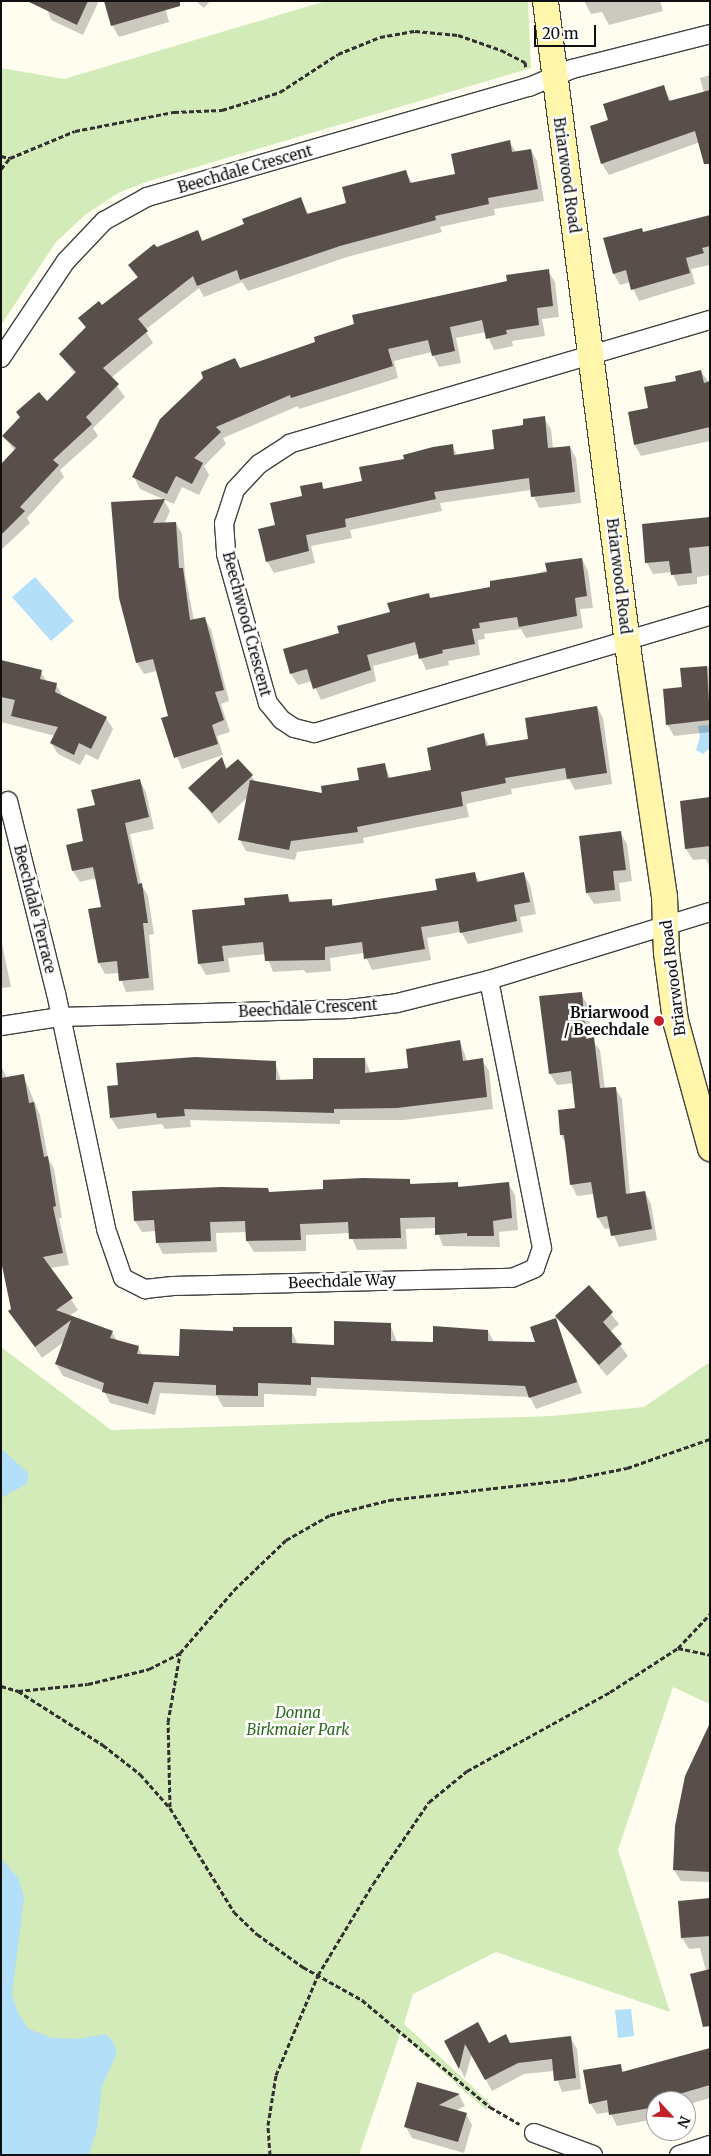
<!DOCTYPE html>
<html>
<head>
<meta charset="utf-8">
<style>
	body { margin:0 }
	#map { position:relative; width:711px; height:2156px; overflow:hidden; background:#fffcf0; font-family:Merriweather,serif }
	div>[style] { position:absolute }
	.green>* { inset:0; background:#d3ebb8 }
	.water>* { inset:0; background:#b3dff8 }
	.shadow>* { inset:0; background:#0003 }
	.building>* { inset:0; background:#584f4a }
	.path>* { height:3px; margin-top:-1.5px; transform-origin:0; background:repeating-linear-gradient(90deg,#313131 0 5px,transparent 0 7.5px) }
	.roads { filter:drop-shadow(1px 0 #424242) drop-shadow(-1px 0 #424242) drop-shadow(0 1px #424242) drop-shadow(0 -1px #424242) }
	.street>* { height:18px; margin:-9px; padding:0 9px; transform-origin:9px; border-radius:9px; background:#fff }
	.secondary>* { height:25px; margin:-12.5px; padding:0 12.5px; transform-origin:12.5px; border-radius:12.5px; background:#fff5ab }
	.dots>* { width:14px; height:14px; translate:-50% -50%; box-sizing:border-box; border:2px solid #fff; border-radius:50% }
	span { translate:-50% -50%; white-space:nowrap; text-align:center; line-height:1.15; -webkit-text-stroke:5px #fff; paint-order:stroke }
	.street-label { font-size:15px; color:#0f0f0f }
	.poi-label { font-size:15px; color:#0f0f0f; font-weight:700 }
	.right { translate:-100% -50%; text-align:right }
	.park-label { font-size:15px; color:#2d691c; font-style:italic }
	.frame { position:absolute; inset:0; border:2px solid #0f0f0f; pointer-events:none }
	.north { position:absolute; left:646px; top:2091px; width:50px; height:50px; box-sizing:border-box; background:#fff; border:1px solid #9f9f9f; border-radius:50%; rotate:115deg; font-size:14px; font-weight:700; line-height:20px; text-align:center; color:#0f0f0f }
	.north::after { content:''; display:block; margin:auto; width:18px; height:22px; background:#c4212b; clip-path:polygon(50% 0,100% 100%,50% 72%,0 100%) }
	.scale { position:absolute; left:534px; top:25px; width:62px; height:22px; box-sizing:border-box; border:2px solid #0f0f0f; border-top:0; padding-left:6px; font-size:15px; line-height:18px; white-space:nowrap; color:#0f0f0f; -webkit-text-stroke:4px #fff; paint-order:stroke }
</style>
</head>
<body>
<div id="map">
	<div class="green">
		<div style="clip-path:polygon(326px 1px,528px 1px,531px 68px,149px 181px,118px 193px,85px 215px,56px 242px,1px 325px,1px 68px,64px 79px)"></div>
		<div style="clip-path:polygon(1px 1347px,111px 1430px,552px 1416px,644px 1407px,710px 1362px,710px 1704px,673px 1687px,618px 1850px,670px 2012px,496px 1952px,413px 1994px,404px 2024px,491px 2104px,486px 2110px,400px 2034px,359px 2155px,1px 2155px)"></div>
	</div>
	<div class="water">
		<div style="clip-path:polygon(35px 577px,74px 621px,51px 641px,12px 597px)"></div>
		<div style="clip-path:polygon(710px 725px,710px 748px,703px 754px,696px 750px,700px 737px,698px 726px)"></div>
		<div style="clip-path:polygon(1px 1448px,29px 1474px,27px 1484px,1px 1498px)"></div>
		<div style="clip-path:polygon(1px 1858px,19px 1879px,24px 1898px,12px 1994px,18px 2013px,29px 2029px,52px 2038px,77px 2039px,106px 2034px,114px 2043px,117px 2053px,102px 2086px,97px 2129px,89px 2155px,1px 2155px)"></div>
		<div style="clip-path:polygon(631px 2009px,634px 2036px,618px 2038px,615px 2010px)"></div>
	</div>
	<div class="shadow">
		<div style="clip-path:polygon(44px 1px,99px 1px,83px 35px,51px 20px)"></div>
		<div style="clip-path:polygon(163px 1px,169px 22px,119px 37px,112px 25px)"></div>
		<div style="clip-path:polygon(196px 1px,210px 1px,204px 8px)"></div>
		<div style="clip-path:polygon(584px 1px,660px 1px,663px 11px,609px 25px,602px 12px,591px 14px)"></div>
		<div style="clip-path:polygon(710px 75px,710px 150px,700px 142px,609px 175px,602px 164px,610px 121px,663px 87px,671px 101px,704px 93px,700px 78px)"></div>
		<div style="clip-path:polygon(509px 141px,516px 152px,531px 150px,537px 161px,544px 201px,494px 209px,495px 215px,440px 227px,442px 232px,347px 257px,248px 291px,242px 282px,204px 297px,199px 288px,145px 330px,153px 343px,111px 378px,125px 397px,93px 428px,98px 436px,60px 470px,64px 477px,27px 518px,30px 523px,1px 550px,1px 466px,15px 451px,3px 436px,47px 402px,75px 374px,60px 354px,86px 329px,80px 318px,102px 307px,138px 279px,129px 265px,156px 249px,198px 232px,203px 242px,301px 199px,309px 215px,348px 204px,406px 172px,413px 184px,456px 175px,452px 155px)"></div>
		<div style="clip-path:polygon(710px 216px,710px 265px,691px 269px,695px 284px,639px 301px,630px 282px,620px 285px,614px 274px,643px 234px)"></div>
		<div style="clip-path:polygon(548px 271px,555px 282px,559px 317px,542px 319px,545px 336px,512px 341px,513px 346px,494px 350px,486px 332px,456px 338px,461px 363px,439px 367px,432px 352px,394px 361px,398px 378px,299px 409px,298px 406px,223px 438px,226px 444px,204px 466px,209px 475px,199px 495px,182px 487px,174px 504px,140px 489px,134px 477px,240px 369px)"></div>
		<div style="clip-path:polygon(700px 371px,710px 383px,710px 441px,641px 456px,635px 445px,650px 409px,678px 382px)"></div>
		<div style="clip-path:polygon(544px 418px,551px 429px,553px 449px,570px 447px,576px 458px,581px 503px,539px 508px,531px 490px,440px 503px,442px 511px,350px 530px,352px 538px,311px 546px,315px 563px,274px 573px,267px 561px,277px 526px,303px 497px,321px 483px,325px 490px,363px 482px,405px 460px,452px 446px,458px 456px,496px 450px,525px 426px)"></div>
		<div style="clip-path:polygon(164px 500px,170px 511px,164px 524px,176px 523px,182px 534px,185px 574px,194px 620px,204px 618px,211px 629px,229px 701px,221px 704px,230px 732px,217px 736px,223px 755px,182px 769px,162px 719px,170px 716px,157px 671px,144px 674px,137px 663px,120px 597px,112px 503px)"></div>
		<div style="clip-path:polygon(710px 518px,710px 575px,697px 577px,697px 584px,678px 586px,672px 572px,653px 574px,647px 563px,643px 525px)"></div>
		<div style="clip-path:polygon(582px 559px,588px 571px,593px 608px,580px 609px,583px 628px,526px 638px,521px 629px,484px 634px,485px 639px,478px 640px,480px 655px,448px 661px,449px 665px,426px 670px,419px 654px,373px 666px,376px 681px,321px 700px,312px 681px,298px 685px,291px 674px,340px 634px,429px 595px,431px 599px,492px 588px)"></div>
		<div style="clip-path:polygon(1px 662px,41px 672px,47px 682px,56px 684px,63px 697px,106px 718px,113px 729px,98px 760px,86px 754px,80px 765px,58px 754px,51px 743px,55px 736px,1px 722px)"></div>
		<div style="clip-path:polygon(710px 667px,710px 732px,674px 736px,667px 724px,683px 688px,682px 669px)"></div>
		<div style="clip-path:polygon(597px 707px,603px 718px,612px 784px,575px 790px,569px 779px,511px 789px,512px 794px,466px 804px,469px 817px,363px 838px,364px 843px,297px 852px,295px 860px,246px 851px,240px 840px,248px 797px,219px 824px,190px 788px,222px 759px,228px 770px,238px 760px,256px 782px,323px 795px,360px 781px,384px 764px,391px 779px,432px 771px,483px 734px,490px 747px,530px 740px)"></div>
		<div style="clip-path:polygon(140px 781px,146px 792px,154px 829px,130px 834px,141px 884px,148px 896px,154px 934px,149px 935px,154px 990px,126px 992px,119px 973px,105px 974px,99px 963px,103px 908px,96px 878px,80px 882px,73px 871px,96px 806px)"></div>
		<div style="clip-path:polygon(710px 799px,710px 868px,706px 859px,693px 860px,686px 849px,681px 802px)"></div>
		<div style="clip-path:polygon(620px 832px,627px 844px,632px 881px,619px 883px,621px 901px,594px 904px,587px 893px)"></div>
		<div style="clip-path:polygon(474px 874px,480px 882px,524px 874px,530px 885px,536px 914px,520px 917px,523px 932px,468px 944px,461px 932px,427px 938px,431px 960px,372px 970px,364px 953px,330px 958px,331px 971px,306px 973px,304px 970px,273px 972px,266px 954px,228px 958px,230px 972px,206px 975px,199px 963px,246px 906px,287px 895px,292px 903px,331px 900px,335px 907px,438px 891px)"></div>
		<div style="clip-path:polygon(1px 939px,11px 987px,1px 988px)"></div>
		<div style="clip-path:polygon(581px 994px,588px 1005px,591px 1039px,600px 1050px,605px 1089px,615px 1088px,622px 1099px,630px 1195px,645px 1192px,651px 1204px,657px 1240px,619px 1247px,611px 1228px,605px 1229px,598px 1218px,594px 1194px,577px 1196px,571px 1184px,566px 1144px,561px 1135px,576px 1109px,574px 1083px,557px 1085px,550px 1074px)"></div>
		<div style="clip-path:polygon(460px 1041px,467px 1061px,482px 1060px,489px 1071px,493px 1109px,404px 1120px,340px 1120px,340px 1124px,190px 1120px,191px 1127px,165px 1129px,162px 1124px,118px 1129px,111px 1118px,275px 1062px,281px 1081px,315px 1081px,365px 1059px,371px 1074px,409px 1069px)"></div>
		<div style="clip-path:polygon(1px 1066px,7px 1078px,23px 1075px,40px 1115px,48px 1158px,54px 1169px,62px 1218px,59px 1218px,69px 1265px,50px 1268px,78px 1310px,69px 1316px,112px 1332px,118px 1342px,138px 1347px,143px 1356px,180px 1358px,234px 1332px,291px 1329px,298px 1345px,335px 1346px,390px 1324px,397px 1342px,434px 1343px,488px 1331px,494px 1342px,537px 1344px,555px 1319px,582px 1393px,536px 1409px,530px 1397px,317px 1388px,316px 1396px,264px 1394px,264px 1407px,223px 1407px,217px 1396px,160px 1393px,155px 1415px,110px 1403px,104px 1391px,63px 1376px,56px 1364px,65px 1341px,42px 1358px,10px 1311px,12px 1309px,1px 1238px)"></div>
		<div style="clip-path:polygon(409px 1180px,412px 1185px,457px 1183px,460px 1188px,508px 1183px,515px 1195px,518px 1230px,499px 1232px,500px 1247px,443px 1246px,436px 1228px,406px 1229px,407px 1249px,357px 1250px,350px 1233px,306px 1235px,306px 1251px,254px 1252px,247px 1241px,247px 1232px,216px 1233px,217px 1252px,163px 1254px,157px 1242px,156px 1231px,142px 1232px,135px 1221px,268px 1189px,270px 1193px,325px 1190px)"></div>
		<div style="clip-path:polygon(589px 1287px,619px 1324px,610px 1332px,628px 1356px,607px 1376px,557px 1316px)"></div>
		<div style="clip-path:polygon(710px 1726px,710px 1882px,681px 1881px,674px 1870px)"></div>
		<div style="clip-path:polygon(710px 1900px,710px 2011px,706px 1971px,700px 1948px,689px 1949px,682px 1938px,679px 1902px)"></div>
		<div style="clip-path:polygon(570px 2037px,577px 2049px,581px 2089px,562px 2092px,554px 2071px,524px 2074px,492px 2091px,472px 2054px,465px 2078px,445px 2041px,510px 2044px)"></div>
		<div style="clip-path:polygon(710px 2050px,710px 2098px,686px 2105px,686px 2101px,656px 2101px,656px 2119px,617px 2126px,610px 2112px,597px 2114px,590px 2103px,620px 2066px,624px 2072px)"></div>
		<div style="clip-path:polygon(418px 2083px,459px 2095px,465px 2106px,455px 2111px,466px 2114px,472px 2125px,464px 2153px,412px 2138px,406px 2127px)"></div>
		<div style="clip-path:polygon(686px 2109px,689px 2119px,686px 2120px)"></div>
	</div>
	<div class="building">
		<div style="clip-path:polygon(27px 1px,88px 1px,77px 25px)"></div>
		<div style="clip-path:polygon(104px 1px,180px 1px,180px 6px,111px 26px)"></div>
		<div style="clip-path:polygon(664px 85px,669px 101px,710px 90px,710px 164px,704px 164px,695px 131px,601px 164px,590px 126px,608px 120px,603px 104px)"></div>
		<div style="clip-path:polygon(510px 140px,512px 152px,531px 149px,538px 189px,488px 198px,489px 204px,435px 216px,436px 220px,340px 246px,240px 280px,237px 270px,197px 286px,193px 276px,138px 319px,148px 331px,103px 368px,119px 384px,86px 417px,92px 424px,53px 460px,59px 465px,20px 507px,25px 511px,1px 535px,1px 464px,16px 448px,2px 436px,20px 417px,16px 412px,39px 392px,47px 401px,76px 372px,59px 354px,86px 327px,78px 318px,99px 301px,102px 305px,138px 277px,128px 265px,154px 244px,157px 247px,198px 230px,202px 241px,244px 224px,242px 219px,301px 197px,307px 214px,346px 203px,342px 187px,406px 170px,410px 183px,455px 174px,451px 154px)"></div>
		<div style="clip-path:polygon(710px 215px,710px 246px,702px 248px,704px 253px,686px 258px,690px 273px,631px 290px,626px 270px,613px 274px,603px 238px,642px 228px,643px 232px)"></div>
		<div style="clip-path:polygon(549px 269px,553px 306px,537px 308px,539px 325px,506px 330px,507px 334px,486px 339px,482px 320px,450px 327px,455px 351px,432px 356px,428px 340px,388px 349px,393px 366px,291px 398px,290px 395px,216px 427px,221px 432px,194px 458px,203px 463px,192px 484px,176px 476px,167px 494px,132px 477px,160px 419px,203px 378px,201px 372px,235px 358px,240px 368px,315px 342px,314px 337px,354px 324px,352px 315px,507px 281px,506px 275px)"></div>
		<div style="clip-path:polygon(701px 370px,704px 383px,710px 381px,710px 427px,634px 445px,628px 412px,648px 408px,644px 387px,676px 381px,675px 376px)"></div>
		<div style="clip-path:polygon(545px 416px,548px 448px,570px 446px,575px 492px,531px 497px,529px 478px,434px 492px,436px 499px,345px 519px,346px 527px,306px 535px,309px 551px,266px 562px,258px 529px,275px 525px,270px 503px,302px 496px,300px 486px,322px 482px,323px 489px,362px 481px,359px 467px,404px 459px,403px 455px,433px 447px,453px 444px,454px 455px,494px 449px,492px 430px,523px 425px,523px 419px)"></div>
		<div style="clip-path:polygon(165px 499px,153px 523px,176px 522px,179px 568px,183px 568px,190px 620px,205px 617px,224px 690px,215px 692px,224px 720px,212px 725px,218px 744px,174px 758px,161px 718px,168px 716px,153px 659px,136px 663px,119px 598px,111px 502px)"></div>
		<div style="clip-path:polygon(710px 517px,710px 546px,689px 548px,692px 573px,671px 575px,669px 561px,645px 563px,642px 524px)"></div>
		<div style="clip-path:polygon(582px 558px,587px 596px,575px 598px,577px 616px,519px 627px,517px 617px,479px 623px,480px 628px,472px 629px,475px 644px,442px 650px,443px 653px,419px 659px,415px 642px,367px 655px,371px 670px,313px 689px,307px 669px,290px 674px,283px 649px,339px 633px,337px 626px,390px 612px,387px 603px,429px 593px,430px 598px,490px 587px,490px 581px,547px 572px,545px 563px)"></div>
		<div style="clip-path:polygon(1px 660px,42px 670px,40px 679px,57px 683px,55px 692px,107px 717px,91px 749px,79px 743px,74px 755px,50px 743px,58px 727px,11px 716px,15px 700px,1px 697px)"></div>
		<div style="clip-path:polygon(707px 666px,710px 720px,666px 725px,663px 689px,682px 687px,680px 668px)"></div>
		<div style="clip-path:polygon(597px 706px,607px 773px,567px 779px,565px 768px,505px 778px,506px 783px,461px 792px,463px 806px,357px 827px,358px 832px,291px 841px,289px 850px,238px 840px,250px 780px,322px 793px,321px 786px,359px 780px,357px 768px,385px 763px,388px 778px,431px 770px,427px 748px,484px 733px,486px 746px,528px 739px,525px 718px)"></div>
		<div style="clip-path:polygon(222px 757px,226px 769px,238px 759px,253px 775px,212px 813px,188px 788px)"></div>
		<div style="clip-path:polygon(140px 779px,149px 817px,125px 823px,138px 884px,142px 883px,148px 923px,143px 923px,149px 978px,119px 981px,117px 961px,98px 963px,88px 909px,101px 907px,93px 867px,72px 871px,66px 845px,83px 841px,77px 809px,95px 805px,91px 790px)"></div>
		<div style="clip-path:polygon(710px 797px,710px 846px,685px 849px,680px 801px)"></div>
		<div style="clip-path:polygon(621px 831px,626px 870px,613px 871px,615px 890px,586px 893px,579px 836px)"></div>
		<div style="clip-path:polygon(475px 872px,477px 882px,524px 872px,530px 902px,514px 905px,517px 921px,460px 933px,458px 921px,421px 927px,425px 949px,364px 959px,362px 942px,325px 947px,325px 960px,265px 961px,263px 942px,222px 946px,224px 961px,198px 964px,192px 910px,245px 905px,244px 898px,288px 894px,289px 902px,332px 899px,332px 906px,437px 890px,435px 879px)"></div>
		<div style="clip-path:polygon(582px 992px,586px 1039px,594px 1037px,600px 1088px,616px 1087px,626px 1194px,645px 1191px,652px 1229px,611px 1236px,607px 1216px,597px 1218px,591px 1182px,570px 1185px,564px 1135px,560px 1135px,558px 1110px,575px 1108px,571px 1071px,549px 1074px,539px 996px)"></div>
		<div style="clip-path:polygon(460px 1040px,463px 1061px,483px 1058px,487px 1097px,397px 1108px,334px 1109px,334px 1113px,184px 1109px,185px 1116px,157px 1118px,156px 1113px,110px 1118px,107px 1086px,118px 1085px,116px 1063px,195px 1057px,276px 1061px,276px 1080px,313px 1079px,313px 1058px,365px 1058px,365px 1073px,408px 1068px,406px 1049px)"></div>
		<div style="clip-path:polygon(24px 1074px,29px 1103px,34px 1102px,44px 1157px,48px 1156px,56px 1206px,53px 1207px,63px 1253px,43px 1257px,73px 1298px,56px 1310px,113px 1331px,110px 1338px,139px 1346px,137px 1354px,179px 1356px,180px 1329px,233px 1331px,233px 1327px,292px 1327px,292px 1343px,334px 1345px,334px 1321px,391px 1323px,391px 1341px,433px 1342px,433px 1326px,488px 1330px,488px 1341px,535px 1342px,530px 1327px,556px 1318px,577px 1382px,529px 1398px,525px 1386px,311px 1377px,311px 1385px,258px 1383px,258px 1396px,216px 1395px,216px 1385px,154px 1382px,148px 1404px,102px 1392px,104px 1383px,55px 1364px,71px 1320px,35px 1347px,8px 1311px,11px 1309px,1px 1261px,1px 1078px)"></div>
		<div style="clip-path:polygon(363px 1178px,410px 1179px,410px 1184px,458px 1182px,458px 1187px,509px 1182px,512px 1218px,493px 1221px,494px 1236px,467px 1236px,467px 1233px,435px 1235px,435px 1217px,400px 1218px,401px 1238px,349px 1239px,348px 1222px,300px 1224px,301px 1240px,246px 1241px,245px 1221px,210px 1222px,211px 1241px,156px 1243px,154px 1220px,134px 1221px,132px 1191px,221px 1187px,268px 1188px,269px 1192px,323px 1189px,323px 1180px)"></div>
		<div style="clip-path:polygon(589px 1285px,613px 1312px,603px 1322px,622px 1344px,599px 1365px,555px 1316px)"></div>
		<div style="clip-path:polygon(710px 1723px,710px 1872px,673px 1870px,675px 1826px,685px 1776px)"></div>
		<div style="clip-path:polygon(710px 1898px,710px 1936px,681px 1938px,678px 1901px)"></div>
		<div style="clip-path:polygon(710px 1969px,710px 2026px,703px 2027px,690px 1974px)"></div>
		<div style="clip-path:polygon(478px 2022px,489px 2043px,506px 2034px,510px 2043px,571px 2036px,576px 2078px,554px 2081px,552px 2059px,518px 2063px,485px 2080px,465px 2044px,459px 2069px,444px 2041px)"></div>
		<div style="clip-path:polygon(710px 2048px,710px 2085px,679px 2094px,681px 2101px,656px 2101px,656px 2107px,609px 2115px,607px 2100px,589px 2104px,583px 2070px,621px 2064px,622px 2072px)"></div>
		<div style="clip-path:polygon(417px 2082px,460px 2094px,439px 2105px,467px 2113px,458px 2142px,404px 2127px)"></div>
	</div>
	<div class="path">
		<div style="left:1px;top:156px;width:9px;rotate:13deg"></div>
		<div style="left:10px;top:158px;width:70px;rotate:-22.6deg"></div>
		<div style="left:75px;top:131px;width:101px;rotate:-10.9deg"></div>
		<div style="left:174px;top:112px;width:48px;rotate:-2.4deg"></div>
		<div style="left:222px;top:110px;width:61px;rotate:-17.2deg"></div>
		<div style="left:280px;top:92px;width:69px;rotate:-33.2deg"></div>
		<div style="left:338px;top:54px;width:45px;rotate:-22deg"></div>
		<div style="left:380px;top:37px;width:36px;rotate:-10deg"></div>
		<div style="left:415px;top:31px;width:43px;rotate:5.3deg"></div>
		<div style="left:458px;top:35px;width:46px;rotate:19.2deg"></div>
		<div style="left:501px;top:50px;width:27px;rotate:27deg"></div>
		<div style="left:525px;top:62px;width:7px;rotate:82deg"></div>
		<div style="left:1px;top:169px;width:14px;rotate:-51deg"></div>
		<div style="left:678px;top:1648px;width:33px;rotate:12deg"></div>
		<div style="left:1px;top:1686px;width:18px;rotate:16deg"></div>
		<div style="left:18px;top:1691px;width:101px;rotate:32.4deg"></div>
		<div style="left:103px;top:1745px;width:47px;rotate:38.1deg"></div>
		<div style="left:140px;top:1774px;width:45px;rotate:48.6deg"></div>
		<div style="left:170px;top:1808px;width:122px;rotate:58.4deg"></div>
		<div style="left:234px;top:1912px;width:32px;rotate:44deg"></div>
		<div style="left:257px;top:1934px;width:57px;rotate:35.7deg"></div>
		<div style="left:303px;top:1967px;width:68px;rotate:29.2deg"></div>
		<div style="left:362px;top:2000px;width:167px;rotate:39.9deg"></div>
		<div style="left:490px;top:2107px;width:34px;rotate:30deg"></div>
		<div style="left:18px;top:1691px;width:70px;rotate:-5.7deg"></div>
		<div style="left:88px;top:1684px;width:63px;rotate:-13.8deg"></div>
		<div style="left:149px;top:1669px;width:35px;rotate:-27deg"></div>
		<div style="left:180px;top:1653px;width:83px;rotate:-49.4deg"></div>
		<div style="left:234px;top:1590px;width:72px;rotate:-43.9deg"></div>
		<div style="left:286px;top:1540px;width:51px;rotate:-29.6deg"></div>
		<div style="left:330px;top:1515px;width:61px;rotate:-14.3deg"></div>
		<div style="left:389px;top:1500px;width:184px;rotate:-6.5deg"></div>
		<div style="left:572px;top:1479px;width:56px;rotate:-11.3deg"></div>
		<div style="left:627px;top:1468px;width:88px;rotate:-19.3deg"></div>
		<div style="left:170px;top:1807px;width:85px;rotate:-91.3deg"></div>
		<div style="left:168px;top:1722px;width:69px;rotate:-80deg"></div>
		<div style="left:270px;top:2155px;width:30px;rotate:-94deg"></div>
		<div style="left:268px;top:2125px;width:51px;rotate:-80.9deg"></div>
		<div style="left:276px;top:2075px;width:108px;rotate:-67.2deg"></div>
		<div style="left:318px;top:1975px;width:106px;rotate:-58.9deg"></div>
		<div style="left:373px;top:1884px;width:99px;rotate:-55.7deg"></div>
		<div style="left:429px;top:1802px;width:49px;rotate:-39.2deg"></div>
		<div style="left:467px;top:1771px;width:163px;rotate:-28.9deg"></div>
		<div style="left:610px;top:1692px;width:81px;rotate:-32.9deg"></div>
		<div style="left:678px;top:1648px;width:47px;rotate:-46.7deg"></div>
	</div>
	<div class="roads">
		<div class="street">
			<div style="left:710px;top:320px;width:438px;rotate:163.6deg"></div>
			<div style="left:290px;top:444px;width:37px;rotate:147deg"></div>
			<div style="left:259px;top:464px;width:35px;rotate:133deg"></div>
			<div style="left:235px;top:490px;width:35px;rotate:108deg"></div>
			<div style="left:224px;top:523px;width:31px;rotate:86deg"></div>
			<div style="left:226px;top:554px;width:155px;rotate:74.3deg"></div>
			<div style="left:268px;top:703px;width:22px;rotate:51deg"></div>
			<div style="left:282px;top:720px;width:14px;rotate:34deg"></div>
			<div style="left:294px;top:728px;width:21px;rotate:14deg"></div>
			<div style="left:314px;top:733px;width:413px;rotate:-16.5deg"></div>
			<div style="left:1px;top:358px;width:117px;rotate:-56.2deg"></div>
			<div style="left:66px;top:261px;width:55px;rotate:-46.5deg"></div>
			<div style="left:104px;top:221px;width:49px;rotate:-29.2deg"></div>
			<div style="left:147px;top:197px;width:398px;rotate:-16.1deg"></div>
			<div style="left:529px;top:87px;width:47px;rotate:-22.7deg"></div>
			<div style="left:572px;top:69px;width:142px;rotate:-14.2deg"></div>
			<div style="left:8px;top:801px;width:198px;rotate:76deg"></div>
			<div style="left:56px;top:993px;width:241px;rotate:78deg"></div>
			<div style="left:106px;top:1229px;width:52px;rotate:70.9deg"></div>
			<div style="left:123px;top:1278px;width:25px;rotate:27deg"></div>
			<div style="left:145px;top:1289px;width:28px;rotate:-6deg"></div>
			<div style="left:173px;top:1286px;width:339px;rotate:-1.4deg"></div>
			<div style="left:512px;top:1278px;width:25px;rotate:-23deg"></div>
			<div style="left:535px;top:1268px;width:21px;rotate:-71deg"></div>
			<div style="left:542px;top:1248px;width:273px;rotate:-101.2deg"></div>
			<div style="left:1px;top:1026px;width:60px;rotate:-8.7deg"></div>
			<div style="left:60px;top:1017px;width:289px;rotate:-1.6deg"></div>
			<div style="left:349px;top:1009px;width:48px;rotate:-7.1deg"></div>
			<div style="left:397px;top:1003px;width:95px;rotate:-14deg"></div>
			<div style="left:489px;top:980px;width:231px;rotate:-17.1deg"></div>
			<div style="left:534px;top:2133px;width:63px;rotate:20.4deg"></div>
			<div style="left:679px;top:2155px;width:33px;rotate:-18deg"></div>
		</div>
		<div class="secondary">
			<div style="left:545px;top:1px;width:670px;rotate:82.72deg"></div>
			<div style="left:630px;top:666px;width:232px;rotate:81.6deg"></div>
			<div style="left:664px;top:896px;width:56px;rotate:88deg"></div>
			<div style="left:666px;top:952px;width:69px;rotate:82.5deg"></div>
			<div style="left:675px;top:1020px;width:133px;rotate:74.7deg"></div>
		</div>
	</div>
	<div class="dots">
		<div style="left:659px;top:1021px;background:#c4212b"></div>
	</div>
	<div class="street-label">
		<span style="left:245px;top:169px;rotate:-16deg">Beechdale Crescent</span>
		<span style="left:567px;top:175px;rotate:82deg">Briarwood Road</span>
		<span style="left:619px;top:576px;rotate:83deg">Briarwood Road</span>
		<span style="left:247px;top:624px;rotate:75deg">Beechwood Crescent</span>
		<span style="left:35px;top:909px;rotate:76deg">Beechdale Terrace</span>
		<span style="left:673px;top:978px;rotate:-97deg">Briarwood Road</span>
		<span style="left:308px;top:1008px;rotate:-3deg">Beechdale Crescent</span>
		<span style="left:342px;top:1281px;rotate:-2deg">Beechdale Way</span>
	</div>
	<div class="poi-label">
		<span class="right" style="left:649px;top:1021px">Briarwood<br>/ Beechdale</span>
	</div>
	<div class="park-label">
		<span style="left:298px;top:1721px">Donna<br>Birkmaier Park</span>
	</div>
	<div class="frame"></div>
	<div class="north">N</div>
	<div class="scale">20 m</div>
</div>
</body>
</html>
